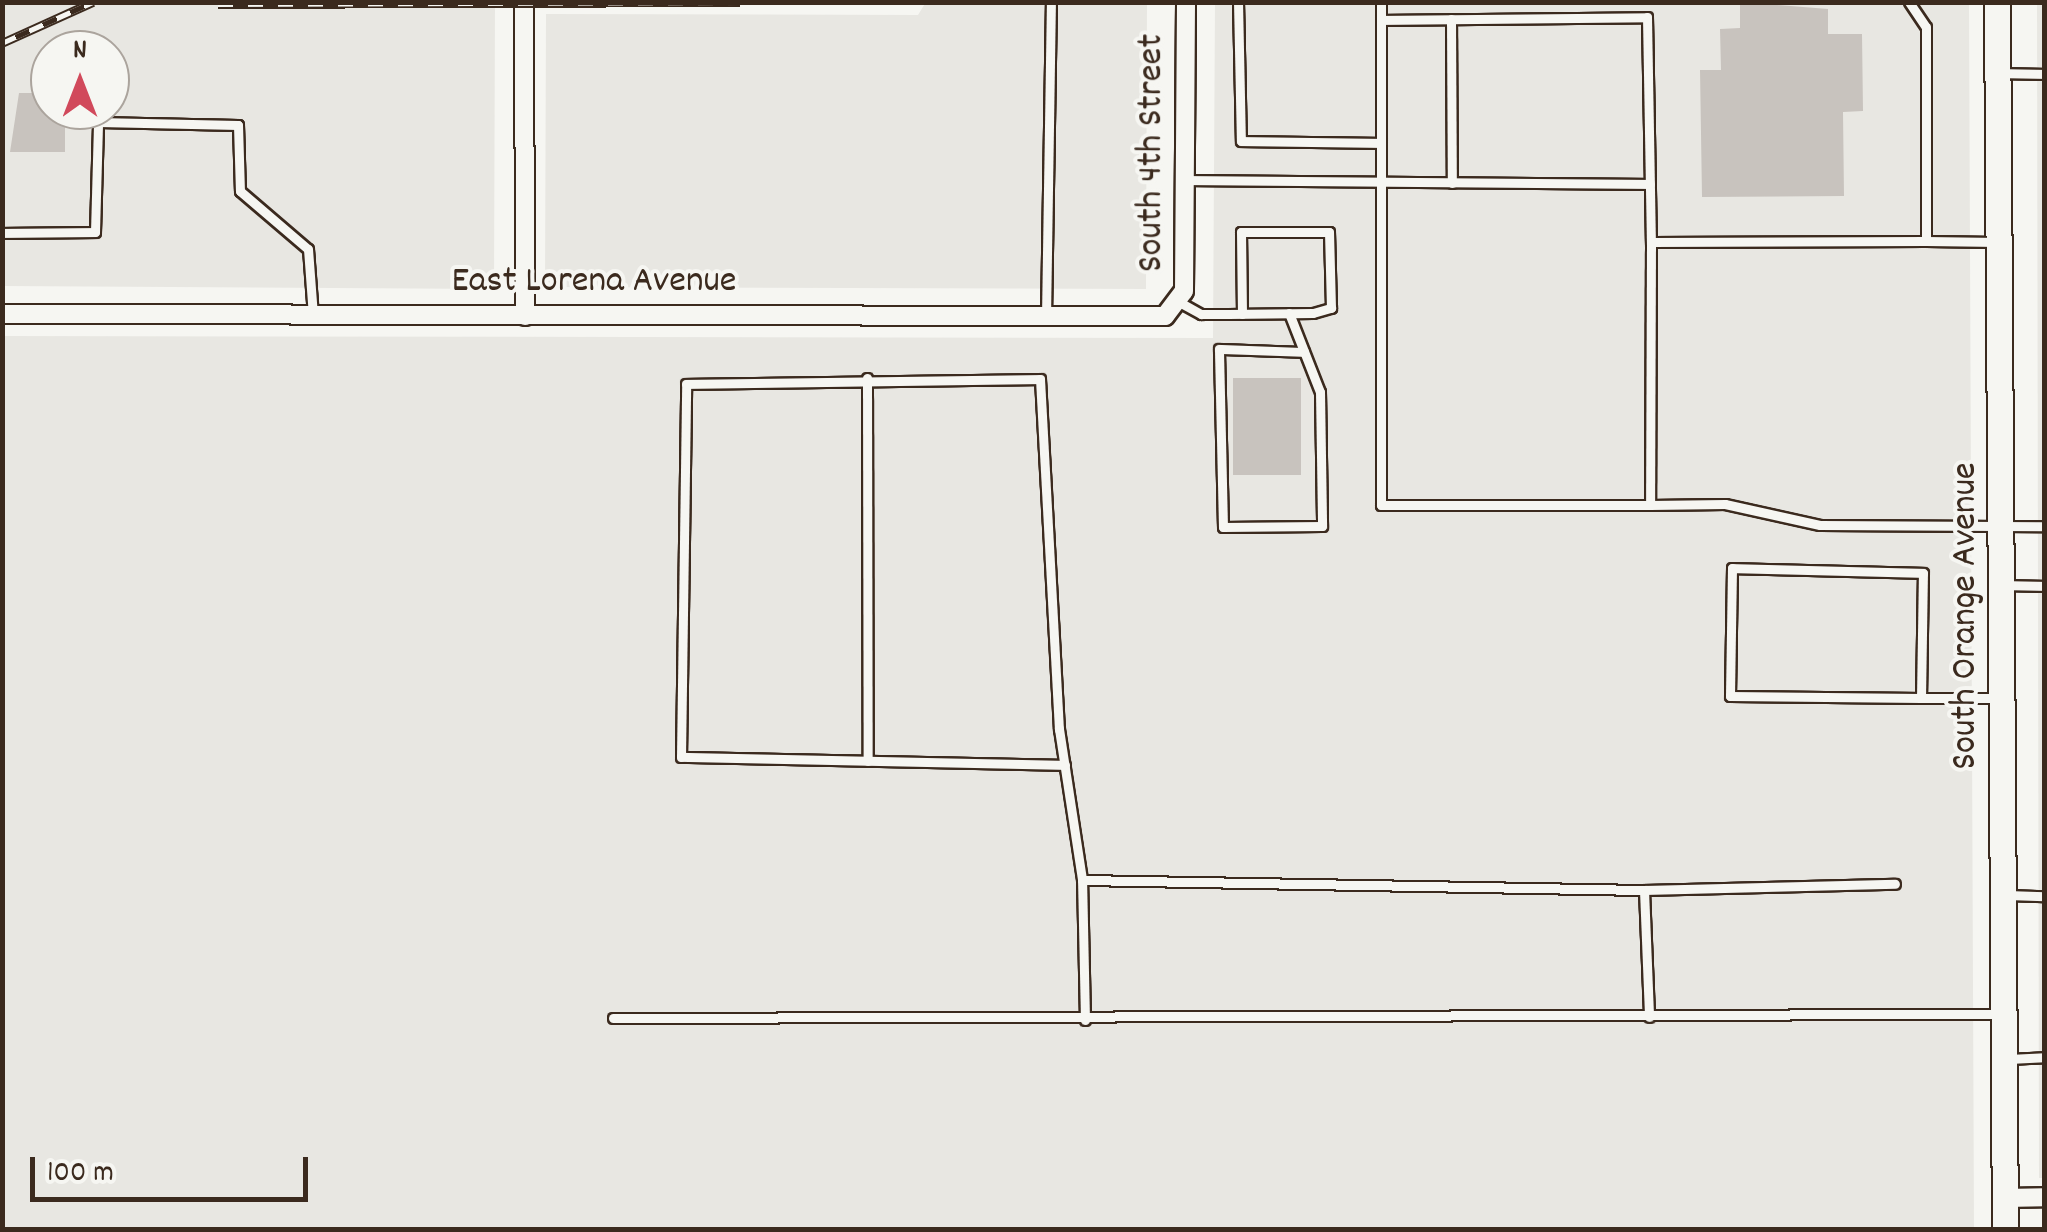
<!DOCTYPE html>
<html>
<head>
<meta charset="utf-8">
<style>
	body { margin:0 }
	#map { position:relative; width:2047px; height:1232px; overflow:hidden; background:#f6f6f2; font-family:Dekko,sans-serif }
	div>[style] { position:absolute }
	.built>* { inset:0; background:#e8e7e2 }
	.building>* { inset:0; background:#c8c3be }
	.roads { filter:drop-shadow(2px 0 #3b2a1e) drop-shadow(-2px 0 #3b2a1e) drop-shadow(0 2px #3b2a1e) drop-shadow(0 -2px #3b2a1e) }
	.lane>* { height:9px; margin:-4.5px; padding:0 4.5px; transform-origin:4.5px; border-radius:4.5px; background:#f6f6f2 }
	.street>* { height:18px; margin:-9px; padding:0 9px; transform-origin:9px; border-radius:9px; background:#f6f6f2 }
	.secondary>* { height:25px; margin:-12.5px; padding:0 12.5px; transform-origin:12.5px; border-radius:12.5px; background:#f6f6f2 }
	.rail>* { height:9px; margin-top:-4.5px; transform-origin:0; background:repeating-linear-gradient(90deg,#f6f6f2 0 15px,#3b2a1e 0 30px); box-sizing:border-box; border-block:2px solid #3b2a1e }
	span { translate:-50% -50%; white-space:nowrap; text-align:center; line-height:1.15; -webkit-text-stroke:8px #f6f6f2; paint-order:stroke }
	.street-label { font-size:38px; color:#3b2a1e }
	.frame { position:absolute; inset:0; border:5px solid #3b2a1e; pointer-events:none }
	.north { position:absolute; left:30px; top:30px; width:100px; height:100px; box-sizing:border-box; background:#f6f6f2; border:2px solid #aba49d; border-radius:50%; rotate:0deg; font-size:28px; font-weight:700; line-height:40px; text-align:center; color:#3b2a1e }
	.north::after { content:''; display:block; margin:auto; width:35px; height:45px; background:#d1495b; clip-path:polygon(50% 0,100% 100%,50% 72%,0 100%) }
	.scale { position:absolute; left:30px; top:1157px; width:278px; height:45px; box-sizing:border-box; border:5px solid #3b2a1e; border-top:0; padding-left:12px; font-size:30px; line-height:35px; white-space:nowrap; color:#3b2a1e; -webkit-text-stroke:8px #f6f6f2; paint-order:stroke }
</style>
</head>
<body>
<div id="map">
	<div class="built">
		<div style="clip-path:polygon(926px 2px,1147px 3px,1146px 289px,545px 287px,546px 14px,918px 15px)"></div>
		<div style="clip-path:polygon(evenodd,3px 3px,495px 3px,494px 289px,3px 286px,3px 3px,50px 50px,110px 50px,110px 110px,50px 110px,50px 50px)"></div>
		<div style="clip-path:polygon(1215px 3px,1969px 3px,1974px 1229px,3px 1230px,3px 336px,1213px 338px)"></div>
		<div style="clip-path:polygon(2037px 3px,2044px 3px,2044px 1178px,2039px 1178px)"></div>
	</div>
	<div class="building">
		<div style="clip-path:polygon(1740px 2px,1828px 9px,1828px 34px,1862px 34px,1863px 111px,1843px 112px,1844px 196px,1702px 197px,1700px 70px,1721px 70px,1720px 29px,1740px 28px)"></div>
		<div style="clip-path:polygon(19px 93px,49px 93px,50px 110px,65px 110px,65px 152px,10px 152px)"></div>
		<div style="clip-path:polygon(1233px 378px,1301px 378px,1301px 475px,1233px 475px)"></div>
	</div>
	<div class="roads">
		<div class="lane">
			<div style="left:1238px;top:2px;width:139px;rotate:88.8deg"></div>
			<div style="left:1241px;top:141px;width:140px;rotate:0.8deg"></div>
			<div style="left:1381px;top:2px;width:18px;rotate:90deg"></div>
			<div style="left:1909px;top:2px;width:30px;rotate:56deg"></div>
			<div style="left:1926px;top:27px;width:214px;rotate:90deg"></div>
			<div style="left:1926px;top:241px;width:72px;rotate:0.8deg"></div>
			<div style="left:1451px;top:19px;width:164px;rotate:89.7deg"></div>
			<div style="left:1999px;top:73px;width:45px;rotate:1.3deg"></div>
			<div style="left:1185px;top:180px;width:465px;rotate:0.5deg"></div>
			<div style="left:2px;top:233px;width:93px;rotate:-0.6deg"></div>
			<div style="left:95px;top:232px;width:110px;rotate:-88.4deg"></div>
			<div style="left:98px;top:122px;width:140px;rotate:1.2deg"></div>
			<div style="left:238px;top:125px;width:66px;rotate:88.3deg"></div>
			<div style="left:240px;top:191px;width:89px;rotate:40.5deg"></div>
			<div style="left:308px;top:249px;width:66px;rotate:85.7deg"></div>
			<div style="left:1926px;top:241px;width:275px;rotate:179.8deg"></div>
			<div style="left:1651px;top:242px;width:263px;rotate:90.2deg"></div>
			<div style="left:1650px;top:505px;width:75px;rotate:-0.8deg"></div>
			<div style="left:1725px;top:504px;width:97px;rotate:12.5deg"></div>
			<div style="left:1820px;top:525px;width:224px;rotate:0.3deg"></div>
			<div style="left:1181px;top:303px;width:23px;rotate:29deg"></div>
			<div style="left:1201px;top:314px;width:27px"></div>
			<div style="left:1228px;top:314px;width:85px;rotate:-0.7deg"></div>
			<div style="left:1313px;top:313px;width:19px;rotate:-16deg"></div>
			<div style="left:1331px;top:308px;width:76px;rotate:-91.5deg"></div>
			<div style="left:1329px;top:232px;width:88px;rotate:180deg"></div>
			<div style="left:1241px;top:232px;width:82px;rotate:89.3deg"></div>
			<div style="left:1289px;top:313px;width:85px;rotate:68.6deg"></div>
			<div style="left:1320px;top:392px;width:134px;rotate:89.1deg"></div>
			<div style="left:1322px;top:526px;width:99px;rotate:179.4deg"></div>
			<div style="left:1223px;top:527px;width:178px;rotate:-91.3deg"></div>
			<div style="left:1219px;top:349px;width:85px;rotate:2deg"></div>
			<div style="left:1046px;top:317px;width:315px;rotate:-89.1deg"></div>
			<div style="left:867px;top:378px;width:383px;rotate:89.9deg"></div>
			<div style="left:1650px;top:505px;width:269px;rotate:180deg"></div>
			<div style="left:1381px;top:505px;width:485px;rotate:-90deg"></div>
			<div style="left:1381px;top:20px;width:266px;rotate:-0.6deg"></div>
			<div style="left:1647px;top:17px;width:225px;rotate:89deg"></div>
			<div style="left:2004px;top:585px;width:40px;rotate:1.4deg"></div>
			<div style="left:1921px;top:698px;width:125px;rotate:-89.1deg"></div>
			<div style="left:1923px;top:573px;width:191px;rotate:-178.5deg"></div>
			<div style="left:1732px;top:568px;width:128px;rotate:90.9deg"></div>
			<div style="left:1730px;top:696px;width:191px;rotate:0.6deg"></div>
			<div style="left:1921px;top:698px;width:78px"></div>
			<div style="left:1065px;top:765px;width:384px;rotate:-178.8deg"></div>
			<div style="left:681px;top:757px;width:373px;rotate:-89.2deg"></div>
			<div style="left:686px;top:384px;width:354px;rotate:-0.8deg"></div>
			<div style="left:1040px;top:379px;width:351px;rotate:86.9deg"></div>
			<div style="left:1059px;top:729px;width:153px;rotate:81.3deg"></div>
			<div style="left:1644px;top:890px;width:251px;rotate:-1.4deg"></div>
			<div style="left:2007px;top:895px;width:37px;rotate:2deg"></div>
			<div style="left:613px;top:1018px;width:1385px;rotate:-0.17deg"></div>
			<div style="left:1085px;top:1020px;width:140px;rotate:-91.2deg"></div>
			<div style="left:1082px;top:880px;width:562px;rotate:1.02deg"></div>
			<div style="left:1644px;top:890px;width:127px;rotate:87.7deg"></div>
			<div style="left:2009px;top:1059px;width:35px;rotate:-3deg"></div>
		</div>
		<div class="street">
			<div style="left:524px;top:2px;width:314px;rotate:89.8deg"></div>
			<div style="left:2px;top:314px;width:1163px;rotate:0.1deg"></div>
			<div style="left:1165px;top:316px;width:31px;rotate:-53deg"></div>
			<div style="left:1184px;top:291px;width:289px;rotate:-89.6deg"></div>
			<div style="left:2005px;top:1198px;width:39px;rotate:-1deg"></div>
		</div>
		<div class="secondary">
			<div style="left:1997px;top:2px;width:1228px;rotate:89.63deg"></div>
		</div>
	</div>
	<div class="rail">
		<div style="left:218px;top:4px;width:522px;rotate:-0.22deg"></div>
		<div style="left:2px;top:43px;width:100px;rotate:-24.3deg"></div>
	</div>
	<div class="street-label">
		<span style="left:1153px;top:153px;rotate:-90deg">South 4th Street</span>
		<span style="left:594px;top:283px">East Lorena Avenue</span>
		<span style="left:1967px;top:616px;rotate:-90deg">South Orange Avenue</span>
	</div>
	<div class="frame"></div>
	<div class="north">N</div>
	<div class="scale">100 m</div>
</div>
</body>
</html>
